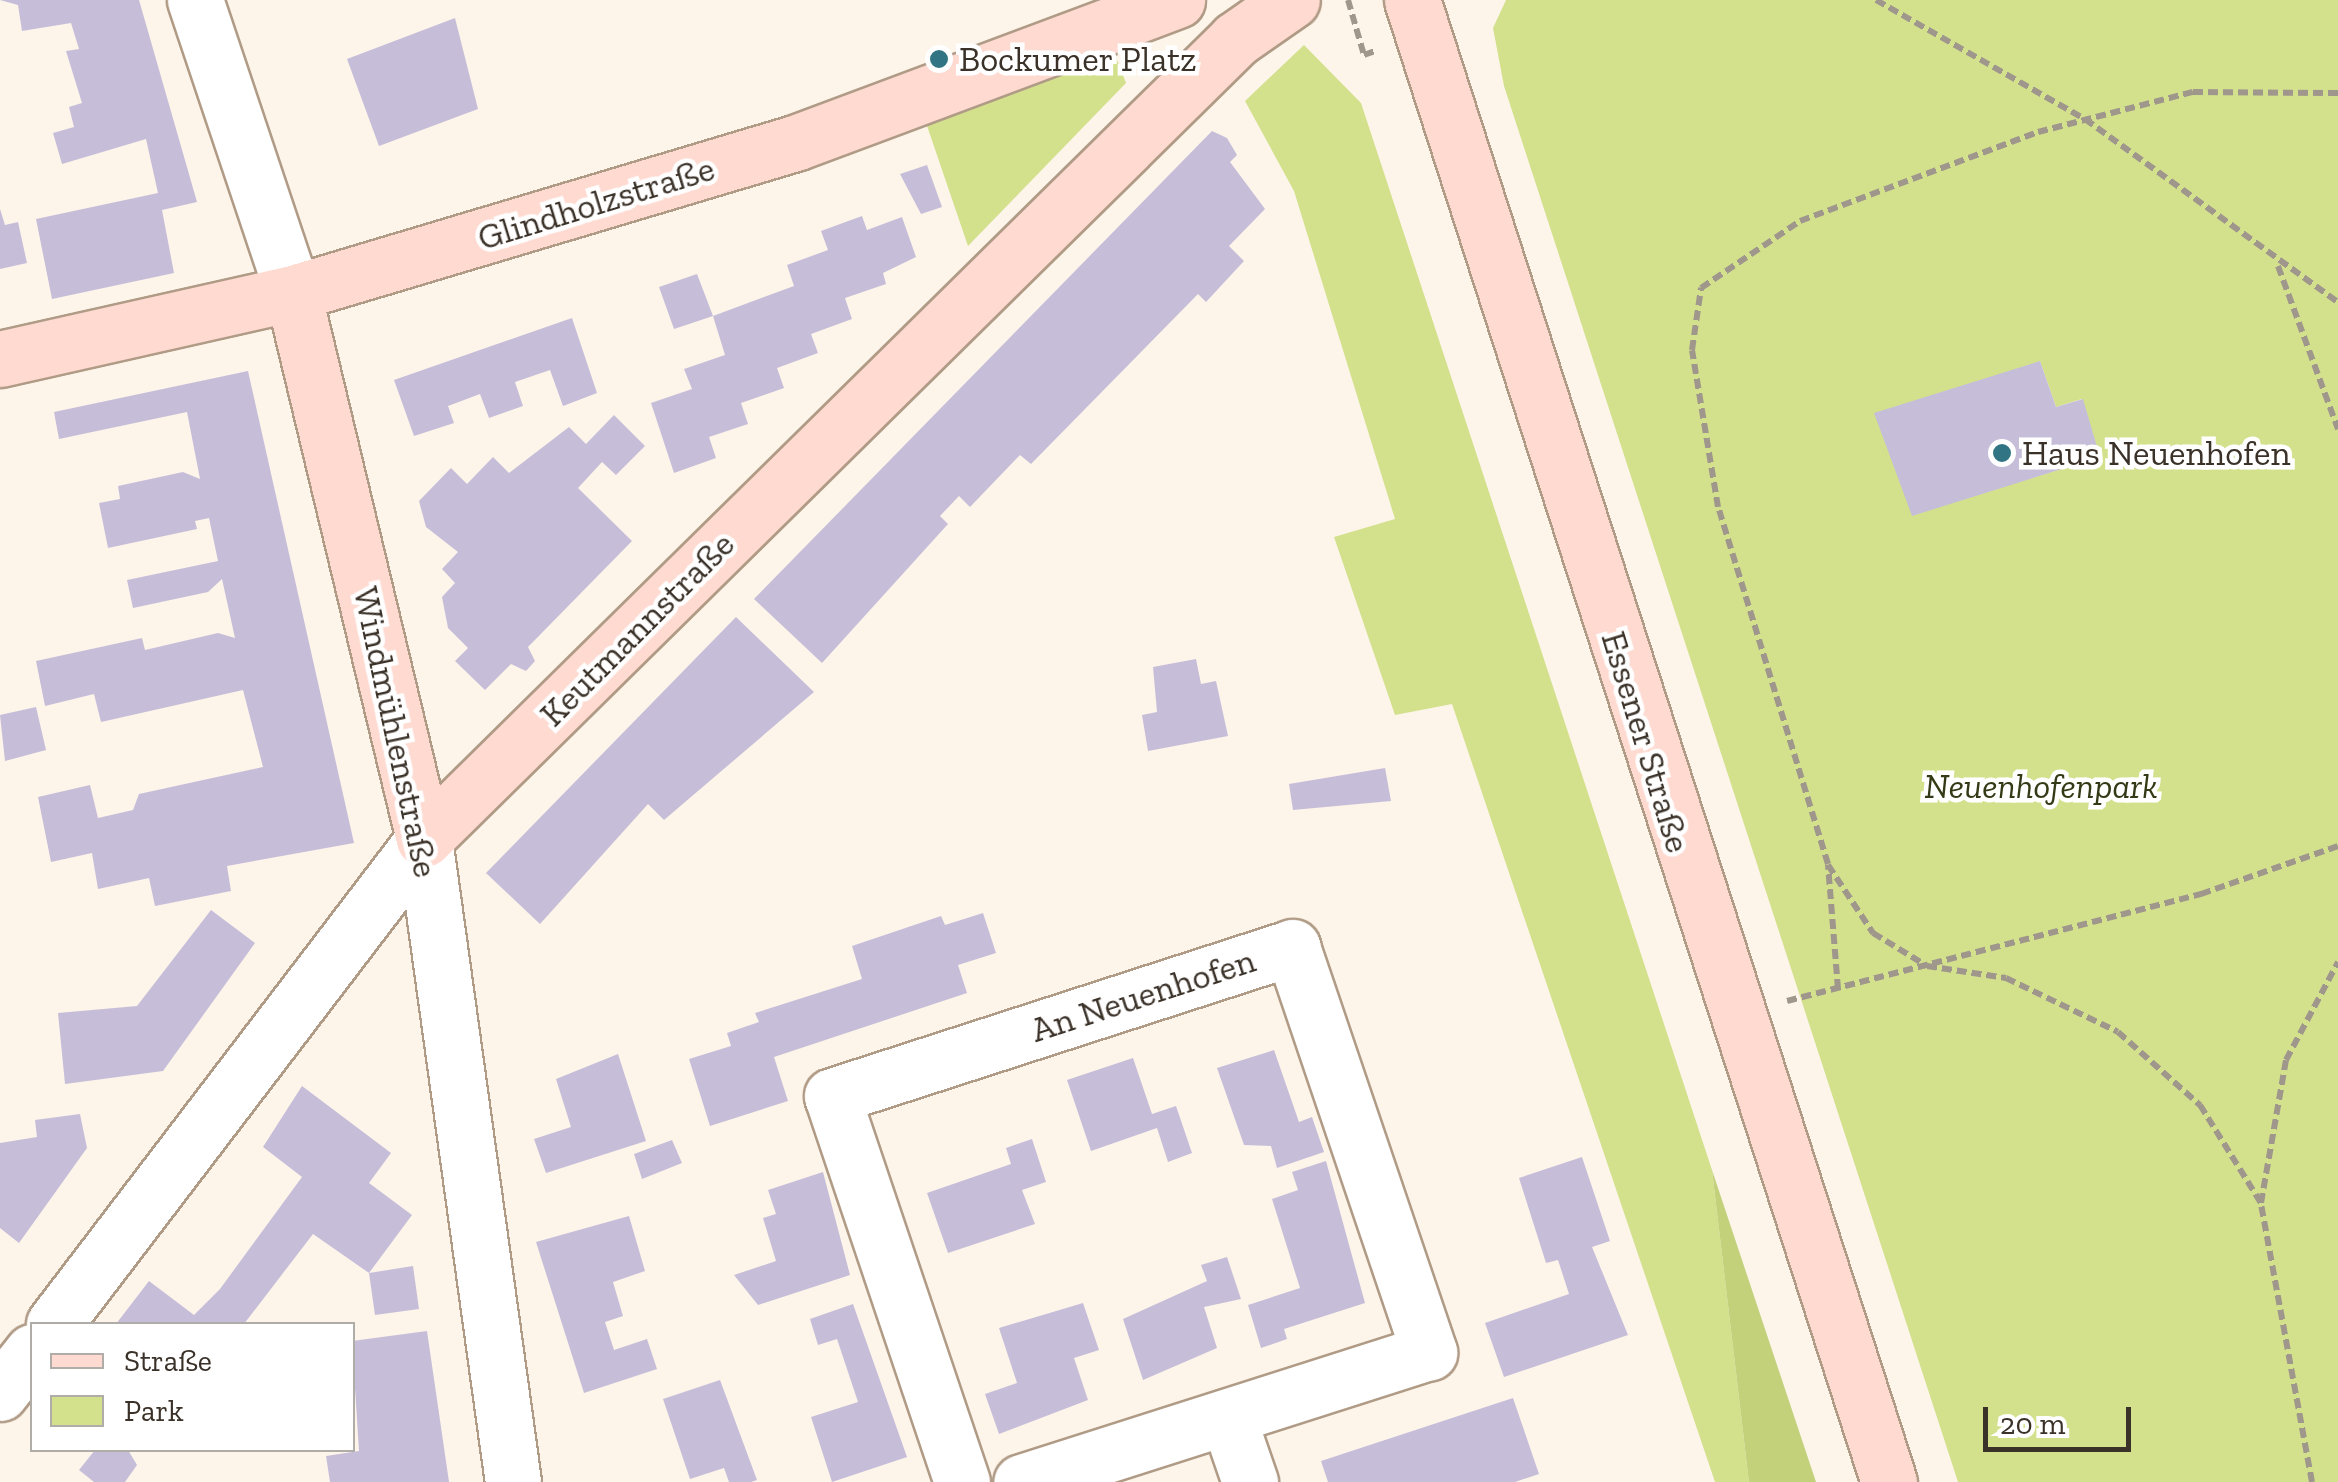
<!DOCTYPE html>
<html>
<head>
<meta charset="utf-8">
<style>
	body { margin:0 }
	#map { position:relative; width:2338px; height:1482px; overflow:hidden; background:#fdf4ea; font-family:"Zilla Slab",serif }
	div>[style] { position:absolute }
	.green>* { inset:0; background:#d3e18d }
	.forest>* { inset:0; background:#c2d17a }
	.building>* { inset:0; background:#c6bed9 }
	.path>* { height:6px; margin-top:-3px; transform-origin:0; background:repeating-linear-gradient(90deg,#9f968c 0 10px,transparent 0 15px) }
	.roads { filter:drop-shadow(2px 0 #b09b86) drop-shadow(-2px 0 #b09b86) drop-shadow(0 2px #b09b86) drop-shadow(0 -2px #b09b86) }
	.street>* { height:55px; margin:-27.5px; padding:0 27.5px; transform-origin:27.5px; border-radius:27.5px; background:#fff }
	.secondary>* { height:55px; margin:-27.5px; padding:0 27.5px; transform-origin:27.5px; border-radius:27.5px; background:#fedad1 }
	.dots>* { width:28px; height:28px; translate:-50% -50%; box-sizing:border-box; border:5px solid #fff; border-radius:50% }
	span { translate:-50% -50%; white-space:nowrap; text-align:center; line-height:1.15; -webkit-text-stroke:9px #fff; paint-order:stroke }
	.poi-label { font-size:35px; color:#3a3128 }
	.left { translate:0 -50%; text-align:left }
	.street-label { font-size:35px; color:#3a3128 }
	.park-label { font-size:35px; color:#353a16; font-style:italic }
	.legend { position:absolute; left:30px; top:1322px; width:325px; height:130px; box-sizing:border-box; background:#fff; border:2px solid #b0ada9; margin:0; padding:12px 18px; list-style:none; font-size:30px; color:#3a3128 }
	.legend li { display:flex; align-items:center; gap:20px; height:50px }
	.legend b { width:50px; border:2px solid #b0ada9 }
	.scale { position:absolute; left:1983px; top:1407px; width:148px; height:45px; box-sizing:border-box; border:5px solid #3a3128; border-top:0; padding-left:12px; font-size:30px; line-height:35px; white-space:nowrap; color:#3a3128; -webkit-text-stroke:8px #fff; paint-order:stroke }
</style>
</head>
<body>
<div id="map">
	<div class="green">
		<div style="clip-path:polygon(evenodd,1506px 0,2338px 0,2338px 1482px,1958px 1482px,1504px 86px,1493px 28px,1506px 0,2040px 361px,2056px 407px,2082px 399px,2100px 457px,1912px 515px,2040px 361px)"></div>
		<div style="clip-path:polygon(1304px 45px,1361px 103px,1712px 1170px,1749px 1482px,1715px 1482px,1452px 704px,1395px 715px,1334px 537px,1395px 519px,1294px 191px,1245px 101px)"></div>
		<div style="clip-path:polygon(1100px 57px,1117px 60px,1126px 83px,968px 246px,925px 120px)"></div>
	</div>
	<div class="forest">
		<div style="clip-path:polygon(1712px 1170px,1816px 1482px,1749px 1482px)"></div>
	</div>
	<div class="building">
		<div style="clip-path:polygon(0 0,139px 0,197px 202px,162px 210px,174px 273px,52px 299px,36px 219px,158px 193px,146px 139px,62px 164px,53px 133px,74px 127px,69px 107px,82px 103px,66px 51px,79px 49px,71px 23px,22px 31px,18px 5px)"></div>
		<div style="clip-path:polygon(455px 18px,478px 109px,379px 146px,347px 59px)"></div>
		<div style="clip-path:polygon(1212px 131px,1227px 138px,1237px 155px,1230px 162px,1265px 209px,1229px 246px,1244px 261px,1206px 302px,1198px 294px,1031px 464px,1020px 455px,970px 507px,959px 496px,940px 516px,948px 524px,822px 663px,754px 599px)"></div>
		<div style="clip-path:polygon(927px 165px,942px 207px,921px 214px,900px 174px)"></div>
		<div style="clip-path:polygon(0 209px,5px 225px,18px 222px,27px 263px,0 269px)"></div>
		<div style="clip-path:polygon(862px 216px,867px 230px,902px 217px,916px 257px,883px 273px,886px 284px,845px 298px,852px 319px,811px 334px,818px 353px,777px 368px,784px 388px,741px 403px,748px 424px,709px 437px,716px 458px,674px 473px,651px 403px,692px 389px,684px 369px,725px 355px,713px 316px,794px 286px,787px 265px,828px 250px,821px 231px)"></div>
		<div style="clip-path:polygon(697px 274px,713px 316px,674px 329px,659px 287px)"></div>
		<div style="clip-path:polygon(572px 318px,597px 393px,563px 406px,550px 370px,515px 382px,523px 406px,489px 418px,480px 394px,448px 406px,454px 423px,414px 436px,394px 380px)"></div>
		<div style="clip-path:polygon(2040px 361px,2056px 407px,2083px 399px,2100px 457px,1912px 516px,1874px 413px)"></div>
		<div style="clip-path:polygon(248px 371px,354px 843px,227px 866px,231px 891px,155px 906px,149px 878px,98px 889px,92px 853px,51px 862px,38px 797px,90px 785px,98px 818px,133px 810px,139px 794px,263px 767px,243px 690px,101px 722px,94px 694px,45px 706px,36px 661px,142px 638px,145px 650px,218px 633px,235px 638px,222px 579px,208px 592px,133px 608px,127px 580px,218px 561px,209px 518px,195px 521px,197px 529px,108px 548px,99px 503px,120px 499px,118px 486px,183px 472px,200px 479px,187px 412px,59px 439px,54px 412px)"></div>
		<div style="clip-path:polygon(614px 415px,645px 446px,616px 475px,602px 462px,578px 488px,632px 541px,528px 647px,535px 661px,526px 671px,511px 664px,485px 690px,455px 661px,468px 648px,448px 628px,442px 597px,455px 583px,442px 569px,458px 552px,426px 527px,419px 501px,451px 468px,467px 484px,493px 457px,509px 473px,569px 427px,586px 444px)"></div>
		<div style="clip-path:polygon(736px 617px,814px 692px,664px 820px,648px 804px,540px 924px,486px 873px)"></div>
		<div style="clip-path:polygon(1196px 659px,1201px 684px,1216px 681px,1228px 736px,1148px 751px,1142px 715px,1157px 712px,1153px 667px)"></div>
		<div style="clip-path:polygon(36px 707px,46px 750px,5px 761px,0 715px)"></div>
		<div style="clip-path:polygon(1385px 768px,1391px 801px,1293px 810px,1289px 784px)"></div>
		<div style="clip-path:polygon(211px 910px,255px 943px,163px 1071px,65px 1084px,58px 1013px,137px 1006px)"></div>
		<div style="clip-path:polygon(983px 913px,996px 953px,958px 965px,967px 993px,774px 1057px,788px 1101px,710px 1126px,689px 1059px,731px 1046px,727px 1033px,759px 1022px,755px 1013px,862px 979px,852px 946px,941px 916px,945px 925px)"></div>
		<div style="clip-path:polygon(1274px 1050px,1299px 1122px,1312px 1117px,1324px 1152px,1277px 1168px,1271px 1146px,1244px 1145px,1217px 1068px)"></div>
		<div style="clip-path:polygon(618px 1054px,646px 1141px,546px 1173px,534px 1139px,571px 1127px,556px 1079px)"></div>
		<div style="clip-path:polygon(1133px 1058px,1152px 1114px,1176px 1106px,1192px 1153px,1168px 1162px,1157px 1128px,1091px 1151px,1067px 1080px)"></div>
		<div style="clip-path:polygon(302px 1086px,391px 1153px,369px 1183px,412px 1215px,369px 1273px,313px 1234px,244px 1324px,116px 1324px,149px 1281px,194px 1315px,220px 1289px,302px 1177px,263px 1147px)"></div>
		<div style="clip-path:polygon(80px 1114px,87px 1148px,19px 1243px,0 1228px,0 1143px,37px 1137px,35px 1120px)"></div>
		<div style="clip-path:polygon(1032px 1139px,1046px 1182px,1022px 1190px,1035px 1224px,948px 1253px,927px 1193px,1011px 1164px,1006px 1148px)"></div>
		<div style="clip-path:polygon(672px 1140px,682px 1163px,642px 1179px,634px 1154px)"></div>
		<div style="clip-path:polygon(1582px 1157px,1610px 1241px,1592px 1247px,1628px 1335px,1504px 1377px,1485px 1323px,1569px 1294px,1558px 1260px,1546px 1263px,1519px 1178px)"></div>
		<div style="clip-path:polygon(1326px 1161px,1365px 1303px,1284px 1329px,1287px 1339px,1261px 1348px,1248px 1305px,1300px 1288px,1272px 1199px,1298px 1190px,1292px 1172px)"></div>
		<div style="clip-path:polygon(823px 1172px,850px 1275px,758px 1305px,734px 1275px,776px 1261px,763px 1218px,776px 1214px,768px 1190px)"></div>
		<div style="clip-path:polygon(629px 1216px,645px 1271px,613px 1282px,623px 1316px,605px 1322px,614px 1350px,647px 1339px,657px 1369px,584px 1393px,536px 1242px)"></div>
		<div style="clip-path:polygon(1227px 1257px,1241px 1299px,1204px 1307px,1217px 1348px,1143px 1380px,1123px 1319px,1207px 1281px,1201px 1265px)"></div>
		<div style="clip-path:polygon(413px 1266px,419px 1309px,375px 1315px,369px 1273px)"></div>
		<div style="clip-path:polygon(1083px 1303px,1099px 1350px,1074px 1358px,1088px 1400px,999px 1434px,985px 1394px,1017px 1383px,999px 1328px)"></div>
		<div style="clip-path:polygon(853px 1304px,907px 1457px,832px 1482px,811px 1417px,858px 1402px,837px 1339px,818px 1345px,810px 1319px)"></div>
		<div style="clip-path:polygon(427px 1331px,449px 1482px,330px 1482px,326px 1456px,359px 1451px,352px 1341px)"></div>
		<div style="clip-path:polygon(720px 1380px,757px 1480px,751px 1482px,729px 1482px,724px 1468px,690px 1479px,663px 1399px)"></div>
		<div style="clip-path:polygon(1513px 1398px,1539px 1474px,1515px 1482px,1328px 1482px,1321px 1461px)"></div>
		<div style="clip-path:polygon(95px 1450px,128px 1450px,137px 1465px,125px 1482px,94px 1482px,79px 1470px)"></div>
	</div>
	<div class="path">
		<div style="left:1348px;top:0;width:57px;rotate:73.8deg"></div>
		<div style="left:1364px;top:55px;width:12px;rotate:-20deg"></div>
		<div style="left:1876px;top:0;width:241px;rotate:29.7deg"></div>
		<div style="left:2085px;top:119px;width:312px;rotate:35.9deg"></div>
		<div style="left:2278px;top:266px;width:174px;rotate:69.8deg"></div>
		<div style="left:1828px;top:865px;width:82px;rotate:56.5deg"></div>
		<div style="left:1873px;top:933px;width:63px;rotate:31.4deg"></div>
		<div style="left:1927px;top:966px;width:80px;rotate:8.6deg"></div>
		<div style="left:2006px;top:978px;width:124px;rotate:25.7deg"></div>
		<div style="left:2118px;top:1032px;width:110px;rotate:41.7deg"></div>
		<div style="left:2200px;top:1105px;width:115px;rotate:58.1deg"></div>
		<div style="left:1838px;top:989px;width:125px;rotate:-94.6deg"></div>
		<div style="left:1828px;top:864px;width:374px;rotate:-107.1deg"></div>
		<div style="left:1718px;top:507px;width:159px;rotate:-99.4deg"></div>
		<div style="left:1692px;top:350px;width:63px;rotate:-81.7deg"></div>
		<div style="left:1701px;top:288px;width:120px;rotate:-34.1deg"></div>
		<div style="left:1800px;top:221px;width:254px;rotate:-20.5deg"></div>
		<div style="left:2038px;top:132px;width:160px;rotate:-14.5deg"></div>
		<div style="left:2193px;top:92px;width:145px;rotate:0.4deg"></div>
		<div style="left:1787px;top:1001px;width:428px;rotate:-14.5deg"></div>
		<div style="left:2201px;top:894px;width:145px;rotate:-19.3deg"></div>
		<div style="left:2312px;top:1482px;width:284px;rotate:-100.4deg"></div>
		<div style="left:2261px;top:1203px;width:145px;rotate:-80.1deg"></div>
		<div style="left:2286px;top:1060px;width:111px;rotate:-62deg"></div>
	</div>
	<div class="roads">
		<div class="street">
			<div style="left:195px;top:0;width:309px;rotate:71.5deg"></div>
			<div style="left:424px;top:839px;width:649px;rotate:82.12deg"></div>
			<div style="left:54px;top:1324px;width:610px;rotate:-52.66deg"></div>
			<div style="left:0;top:1393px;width:52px;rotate:-52deg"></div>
			<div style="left:1228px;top:1418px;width:68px;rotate:71deg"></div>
			<div style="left:962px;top:1482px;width:407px;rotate:-108.6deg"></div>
			<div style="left:832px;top:1096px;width:484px;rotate:-17.9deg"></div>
			<div style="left:1292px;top:947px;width:428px;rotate:71.3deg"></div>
			<div style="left:1429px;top:1352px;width:428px;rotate:162.3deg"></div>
		</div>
		<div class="secondary">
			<div style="left:1412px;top:0;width:1557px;rotate:72.16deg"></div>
			<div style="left:293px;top:293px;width:561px;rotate:76.51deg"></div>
			<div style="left:0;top:359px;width:300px;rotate:-12.7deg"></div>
			<div style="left:293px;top:293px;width:524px;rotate:-16.64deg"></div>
			<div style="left:795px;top:143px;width:408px;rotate:-20.5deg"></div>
			<div style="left:424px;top:839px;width:1140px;rotate:-44.57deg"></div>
			<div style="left:1236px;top:39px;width:68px;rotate:-34.9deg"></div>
		</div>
	</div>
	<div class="dots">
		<div style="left:939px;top:59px;background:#317585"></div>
		<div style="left:2002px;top:453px;background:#317585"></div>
	</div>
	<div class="poi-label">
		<span class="left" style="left:959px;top:59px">Bockumer Platz</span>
		<span class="left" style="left:2022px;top:453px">Haus Neuenhofen</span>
	</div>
	<div class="street-label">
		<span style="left:596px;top:203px;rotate:-17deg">Glindholzstraße</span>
		<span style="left:637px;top:629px;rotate:-45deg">Keutmannstraße</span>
		<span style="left:396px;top:732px;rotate:78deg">Windmühlenstraße</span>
		<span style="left:1646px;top:742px;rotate:73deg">Essener Straße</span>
		<span style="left:1143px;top:995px;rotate:-18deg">An Neuenhofen</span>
	</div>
	<div class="park-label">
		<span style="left:2041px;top:786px">Neuenhofenpark</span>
	</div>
	<ul class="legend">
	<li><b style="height:12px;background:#fedad1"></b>Straße</li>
	<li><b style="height:28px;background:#d3e18d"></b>Park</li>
	</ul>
	<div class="scale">20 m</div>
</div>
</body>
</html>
